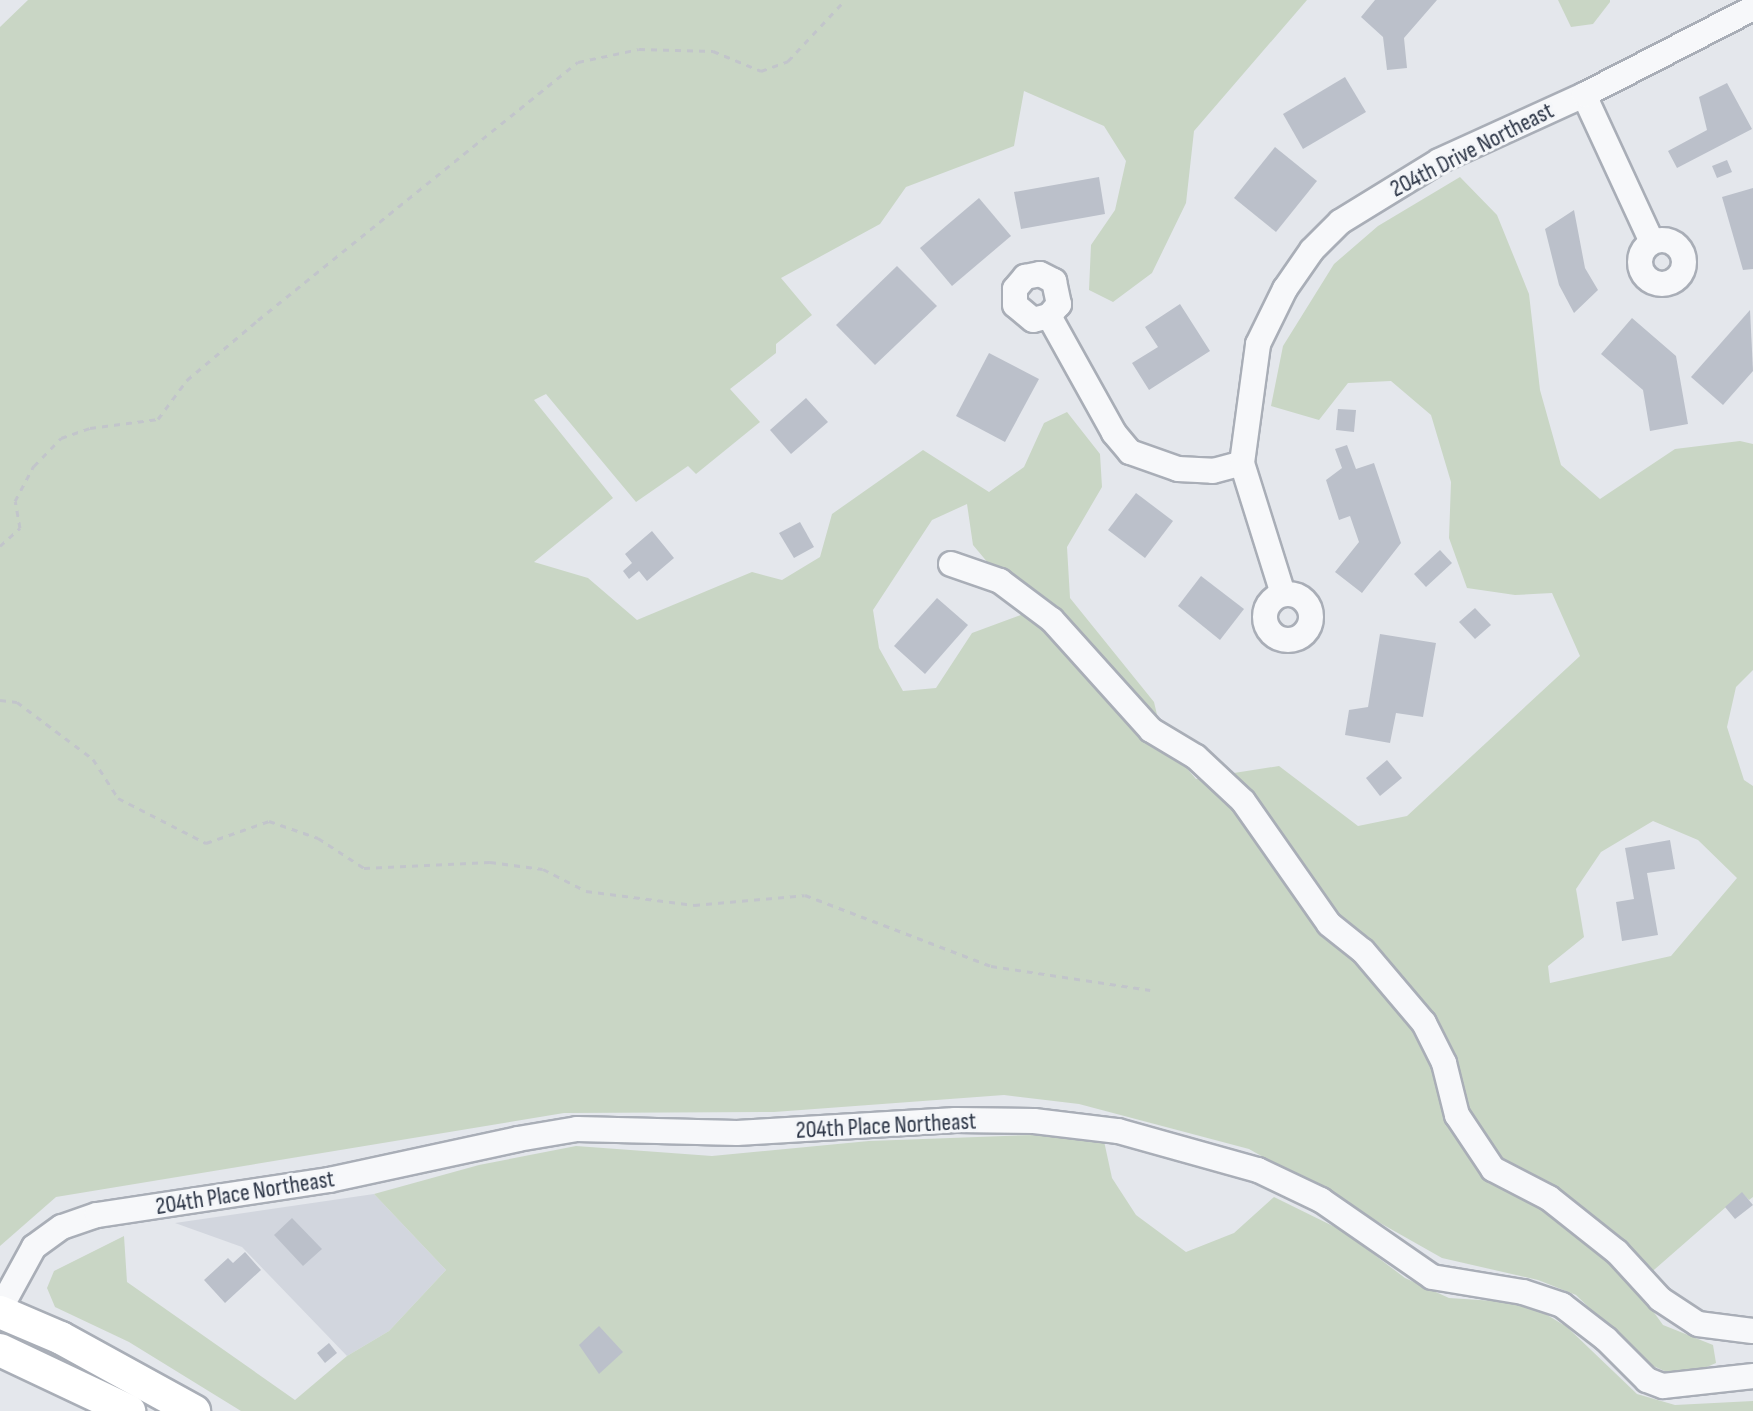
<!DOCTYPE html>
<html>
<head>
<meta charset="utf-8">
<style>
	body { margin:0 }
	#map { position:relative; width:1753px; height:1411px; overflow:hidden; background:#e4e7ec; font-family:"Sofia Sans Condensed",sans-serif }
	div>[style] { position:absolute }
	.built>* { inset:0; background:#d2d6de }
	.green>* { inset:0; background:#c9d6c5 }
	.building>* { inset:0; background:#bbc0ca }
	.path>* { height:3px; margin-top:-1.5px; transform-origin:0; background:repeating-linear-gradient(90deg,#c2c5cb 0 6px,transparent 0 12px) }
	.roads { filter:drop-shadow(2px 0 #a9aeb7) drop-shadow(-2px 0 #a9aeb7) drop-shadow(0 2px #a9aeb7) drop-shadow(0 -2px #a9aeb7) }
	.minor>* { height:24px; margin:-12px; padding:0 12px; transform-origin:12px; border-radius:12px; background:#f7f8fa }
	.minor>.ring { margin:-12px; padding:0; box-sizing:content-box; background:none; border:24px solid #f7f8fa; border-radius:50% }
	.major>* { height:32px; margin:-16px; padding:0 16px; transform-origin:16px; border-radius:16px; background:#fff }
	span { translate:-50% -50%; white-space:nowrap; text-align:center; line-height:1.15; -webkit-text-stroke:6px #f4f6f9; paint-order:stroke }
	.street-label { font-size:24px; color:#2b3445 }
</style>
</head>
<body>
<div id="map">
	<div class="built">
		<div style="clip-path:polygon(374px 1194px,446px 1270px,389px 1331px,347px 1356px,242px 1247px,175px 1223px)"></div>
	</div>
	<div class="green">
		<div style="clip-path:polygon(evenodd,28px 0,1307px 0,1194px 131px,1186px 203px,1152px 273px,1113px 302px,1089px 290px,1091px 245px,1115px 210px,1126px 161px,1104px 126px,1024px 91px,1014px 146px,906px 187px,880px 224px,781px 278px,812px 315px,776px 344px,776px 353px,730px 389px,760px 422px,696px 474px,688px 466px,636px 502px,546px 394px,534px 400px,613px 498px,534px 562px,588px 578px,637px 620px,752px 572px,782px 580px,820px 557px,832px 514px,923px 450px,989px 492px,1024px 467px,1044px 423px,1067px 412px,1100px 454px,1102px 487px,1067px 547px,1070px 598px,1154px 702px,1163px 740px,1196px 779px,1279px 766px,1358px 826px,1407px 816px,1580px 656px,1552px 593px,1515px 595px,1467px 588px,1449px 538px,1451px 482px,1431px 415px,1391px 381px,1348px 383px,1319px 420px,1271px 406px,1283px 346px,1334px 264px,1378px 226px,1460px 177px,1497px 215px,1529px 294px,1540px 390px,1561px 465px,1600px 499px,1675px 449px,1740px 441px,1753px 444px,1753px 670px,1736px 687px,1727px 727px,1744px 780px,1753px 786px,1753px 1197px,1749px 1200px,1742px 1193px,1647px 1276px,1610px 1251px,1663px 1325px,1713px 1345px,1716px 1363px,1681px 1378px,1646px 1363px,1576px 1295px,1538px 1280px,1442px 1258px,1249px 1149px,1079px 1104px,1004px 1095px,774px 1112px,564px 1113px,56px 1197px,0 1246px,0 27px,28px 0,967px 504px,973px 545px,1029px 612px,972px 633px,936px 688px,903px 691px,879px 648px,873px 610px,932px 520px,967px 504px,28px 0,1653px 821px,1698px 840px,1737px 878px,1671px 956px,1550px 983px,1548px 966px,1584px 937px,1576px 889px,1601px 852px,1653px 821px)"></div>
		<div style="clip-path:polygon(1558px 0,1610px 0,1610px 2px,1593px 24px,1571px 27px)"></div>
		<div style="clip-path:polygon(1032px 1135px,1104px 1141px,1112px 1178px,1136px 1215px,1186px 1252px,1234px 1233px,1274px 1197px,1343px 1231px,1405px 1278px,1449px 1298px,1510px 1302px,1539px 1310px,1567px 1327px,1637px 1394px,1675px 1405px,1753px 1401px,1753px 1411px,241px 1411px,129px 1342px,55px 1307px,47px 1288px,54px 1271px,124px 1236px,127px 1282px,295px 1400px,347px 1356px,389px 1331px,446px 1270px,374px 1194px,479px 1165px,576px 1146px,712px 1156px,869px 1141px)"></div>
	</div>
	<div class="building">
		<div style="clip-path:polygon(1375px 0,1437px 0,1404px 38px,1407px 68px,1387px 70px,1383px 37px,1361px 17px)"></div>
		<div style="clip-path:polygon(1345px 77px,1366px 112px,1303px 149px,1283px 114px)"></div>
		<div style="clip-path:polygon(1727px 83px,1752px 129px,1677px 168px,1668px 151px,1707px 130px,1699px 97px)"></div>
		<div style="clip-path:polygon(1275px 147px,1317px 181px,1276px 232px,1234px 198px)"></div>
		<div style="clip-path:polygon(1727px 160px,1732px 172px,1717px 178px,1712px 166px)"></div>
		<div style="clip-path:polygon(1099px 177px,1105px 214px,1021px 229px,1014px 192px)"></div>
		<div style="clip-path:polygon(1753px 188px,1753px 269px,1743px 270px,1722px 197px)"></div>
		<div style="clip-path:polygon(979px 198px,1011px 236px,952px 286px,920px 248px)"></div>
		<div style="clip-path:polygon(1574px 210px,1585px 268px,1598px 290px,1574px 313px,1559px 285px,1545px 229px)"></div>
		<div style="clip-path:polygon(897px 266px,937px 306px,875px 365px,836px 325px)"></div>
		<div style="clip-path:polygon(1180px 304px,1210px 351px,1149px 390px,1132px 363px,1158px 347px,1145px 327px)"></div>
		<div style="clip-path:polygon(1750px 310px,1753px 371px,1723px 405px,1691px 377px)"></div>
		<div style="clip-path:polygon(1632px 318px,1676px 356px,1688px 424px,1650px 431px,1643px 390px,1601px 354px)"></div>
		<div style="clip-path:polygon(989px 353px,1039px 379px,1005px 442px,956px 416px)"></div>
		<div style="clip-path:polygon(806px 398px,828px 422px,791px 454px,770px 430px)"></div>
		<div style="clip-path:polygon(1338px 409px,1356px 410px,1354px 432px,1336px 430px)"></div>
		<div style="clip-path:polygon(1347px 445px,1356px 469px,1374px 463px,1401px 543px,1362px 593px,1335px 572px,1359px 542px,1350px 516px,1339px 520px,1326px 480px,1342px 468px,1335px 449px)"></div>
		<div style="clip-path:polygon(1136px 493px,1173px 521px,1145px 558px,1108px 530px)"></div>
		<div style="clip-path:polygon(800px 522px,814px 547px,794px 558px,779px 533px)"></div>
		<div style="clip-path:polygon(652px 531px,674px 558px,647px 581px,639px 571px,629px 579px,623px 571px,632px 563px,625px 554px)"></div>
		<div style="clip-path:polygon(1440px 550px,1452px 563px,1426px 587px,1414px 574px)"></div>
		<div style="clip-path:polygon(1201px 576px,1244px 609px,1220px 640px,1178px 606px)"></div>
		<div style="clip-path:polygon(937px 598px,968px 625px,925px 674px,894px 646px)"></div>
		<div style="clip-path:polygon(1475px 608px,1491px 625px,1475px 639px,1459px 622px)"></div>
		<div style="clip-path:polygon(1380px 634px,1436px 643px,1423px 717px,1396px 713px,1390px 743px,1345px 735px,1349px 710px,1368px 707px)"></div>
		<div style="clip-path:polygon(1387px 760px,1402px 778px,1380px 796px,1366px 778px)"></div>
		<div style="clip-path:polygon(1670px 840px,1675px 869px,1647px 873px,1658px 935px,1622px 941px,1616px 902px,1634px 899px,1625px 848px)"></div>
		<div style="clip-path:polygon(1742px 1192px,1753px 1205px,1735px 1219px,1725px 1207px)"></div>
		<div style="clip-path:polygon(292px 1218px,322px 1249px,303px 1266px,274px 1235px)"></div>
		<div style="clip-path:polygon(245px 1252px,261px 1270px,225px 1303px,204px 1280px,228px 1258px,233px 1263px)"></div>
		<div style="clip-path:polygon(599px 1326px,623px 1352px,599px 1374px,579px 1345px)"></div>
		<div style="clip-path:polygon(329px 1343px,337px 1353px,325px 1363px,317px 1353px)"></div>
	</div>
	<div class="path">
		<div style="left:0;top:546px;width:27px;rotate:-42deg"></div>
		<div style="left:20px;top:528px;width:27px;rotate:-100deg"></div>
		<div style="left:15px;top:501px;width:40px;rotate:-62deg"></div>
		<div style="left:34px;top:466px;width:39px;rotate:-46deg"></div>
		<div style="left:61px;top:438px;width:31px;rotate:-19deg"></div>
		<div style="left:90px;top:428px;width:69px;rotate:-7.5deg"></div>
		<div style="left:158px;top:419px;width:49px;rotate:-53.4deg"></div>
		<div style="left:187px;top:380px;width:93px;rotate:-40.2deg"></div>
		<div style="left:258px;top:320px;width:411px;rotate:-38.9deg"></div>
		<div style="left:578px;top:62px;width:62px;rotate:-12deg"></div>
		<div style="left:639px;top:49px;width:74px;rotate:1.5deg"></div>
		<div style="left:713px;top:51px;width:52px;rotate:22.6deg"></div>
		<div style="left:761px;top:71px;width:29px;rotate:-20deg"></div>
		<div style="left:788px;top:61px;width:83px;rotate:-46.9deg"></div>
		<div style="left:0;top:700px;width:17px;rotate:7deg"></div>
		<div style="left:17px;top:702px;width:95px;rotate:36.9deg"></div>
		<div style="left:93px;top:759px;width:46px;rotate:57.3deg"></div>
		<div style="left:118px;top:798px;width:99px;rotate:27.1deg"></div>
		<div style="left:206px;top:843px;width:67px;rotate:-19.2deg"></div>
		<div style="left:269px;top:821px;width:52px;rotate:19.1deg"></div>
		<div style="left:318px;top:838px;width:55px;rotate:33.1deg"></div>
		<div style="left:364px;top:868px;width:126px;rotate:-2.7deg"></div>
		<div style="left:490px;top:862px;width:53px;rotate:7.5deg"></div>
		<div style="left:543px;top:869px;width:48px;rotate:27.1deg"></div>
		<div style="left:586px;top:891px;width:109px;rotate:7.4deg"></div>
		<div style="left:694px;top:905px;width:111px;rotate:-5.1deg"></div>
		<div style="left:805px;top:895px;width:199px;rotate:20.9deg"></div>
		<div style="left:991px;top:966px;width:161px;rotate:8.6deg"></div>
	</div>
	<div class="roads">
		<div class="minor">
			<div style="left:1584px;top:95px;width:162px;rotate:65.2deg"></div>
			<div class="ring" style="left:1640px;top:240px;width:20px;height:20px"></div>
			<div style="left:1049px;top:316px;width:16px;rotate:166deg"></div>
			<div style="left:1033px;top:320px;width:23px;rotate:-140deg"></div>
			<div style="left:1015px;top:305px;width:16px;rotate:-90deg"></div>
			<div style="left:1015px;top:289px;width:16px;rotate:-50deg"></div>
			<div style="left:1025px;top:277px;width:15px;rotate:-11deg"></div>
			<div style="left:1040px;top:274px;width:16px;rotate:27deg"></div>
			<div style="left:1054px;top:281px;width:24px;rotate:78deg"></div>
			<div style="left:1059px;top:304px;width:16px;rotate:130deg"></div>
			<div style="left:1049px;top:316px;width:134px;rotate:60.9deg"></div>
			<div style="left:1114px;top:433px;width:25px;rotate:50deg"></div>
			<div style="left:1130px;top:452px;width:51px;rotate:19.5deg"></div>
			<div style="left:1178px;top:469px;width:35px;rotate:3deg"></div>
			<div style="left:1213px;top:471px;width:30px;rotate:-15deg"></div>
			<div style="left:951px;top:564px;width:52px;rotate:19.1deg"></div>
			<div style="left:1000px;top:581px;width:65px;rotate:36.9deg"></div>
			<div style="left:1052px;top:620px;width:148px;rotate:48deg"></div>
			<div style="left:1151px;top:730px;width:52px;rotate:31deg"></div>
			<div style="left:1196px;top:757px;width:64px;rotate:43.1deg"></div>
			<div style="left:1243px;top:801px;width:150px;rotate:55deg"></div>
			<div style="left:1329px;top:924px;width:43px;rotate:38.5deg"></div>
			<div style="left:1363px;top:951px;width:94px;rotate:49.7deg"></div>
			<div style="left:1424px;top:1023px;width:45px;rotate:63.4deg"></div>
			<div style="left:1444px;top:1063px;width:54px;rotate:76deg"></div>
			<div style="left:1457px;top:1115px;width:65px;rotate:56.3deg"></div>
			<div style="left:1493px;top:1169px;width:63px;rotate:27.4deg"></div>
			<div style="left:1549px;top:1198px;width:87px;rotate:38.5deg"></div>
			<div style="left:1617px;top:1252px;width:64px;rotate:47.5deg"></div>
			<div style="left:1660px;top:1299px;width:45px;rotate:33.3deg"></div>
			<div style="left:1698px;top:1324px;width:55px;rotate:7.3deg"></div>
			<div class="ring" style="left:1265px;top:594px;width:22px;height:22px"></div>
			<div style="left:1283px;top:594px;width:137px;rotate:-107.4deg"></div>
			<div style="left:1242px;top:463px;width:120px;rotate:-82.3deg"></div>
			<div style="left:1258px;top:344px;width:61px;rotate:-63.9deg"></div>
			<div style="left:1285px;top:289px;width:47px;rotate:-55.3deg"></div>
			<div style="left:1312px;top:250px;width:40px;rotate:-45deg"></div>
			<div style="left:1340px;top:222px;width:116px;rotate:-31.6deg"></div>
			<div style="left:1439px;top:161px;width:159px;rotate:-24.5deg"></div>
			<div style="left:1584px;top:95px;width:190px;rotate:-27.2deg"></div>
			<div style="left:0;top:1309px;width:71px;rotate:-61.3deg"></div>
			<div style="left:34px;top:1247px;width:34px;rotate:-36deg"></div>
			<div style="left:62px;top:1227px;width:37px;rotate:-19deg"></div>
			<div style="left:97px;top:1215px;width:235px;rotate:-8.6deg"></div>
			<div style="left:329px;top:1180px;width:193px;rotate:-12.2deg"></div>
			<div style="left:518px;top:1139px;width:60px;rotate:-9.6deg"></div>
			<div style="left:577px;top:1129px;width:160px;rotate:1.4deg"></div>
			<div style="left:737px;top:1133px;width:219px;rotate:-3.4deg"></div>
			<div style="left:956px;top:1120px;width:78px;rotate:0.7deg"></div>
			<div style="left:1034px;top:1121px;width:85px;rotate:6.8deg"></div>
			<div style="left:1118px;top:1131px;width:145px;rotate:15.6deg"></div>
			<div style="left:1258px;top:1170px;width:70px;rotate:25.5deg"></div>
			<div style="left:1321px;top:1200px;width:135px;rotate:34.7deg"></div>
			<div style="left:1432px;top:1277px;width:92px;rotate:9.4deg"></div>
			<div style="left:1523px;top:1292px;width:41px;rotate:18.4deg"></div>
			<div style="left:1562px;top:1305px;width:56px;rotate:37.7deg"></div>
			<div style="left:1606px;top:1339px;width:58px;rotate:45deg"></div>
			<div style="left:1647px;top:1380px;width:17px;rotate:21deg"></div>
			<div style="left:1663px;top:1386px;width:91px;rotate:-6.3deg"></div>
		</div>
		<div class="major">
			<div style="left:0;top:1312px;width:66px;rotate:23.1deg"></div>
			<div style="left:61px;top:1338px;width:152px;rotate:28.8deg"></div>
			<div style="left:0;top:1350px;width:143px;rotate:25.3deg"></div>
		</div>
	</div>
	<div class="street-label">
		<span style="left:1472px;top:150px;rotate:-27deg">204th Drive Northeast</span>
		<span style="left:886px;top:1126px;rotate:-3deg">204th Place Northeast</span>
		<span style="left:245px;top:1193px;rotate:-9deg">204th Place Northeast</span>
	</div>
</div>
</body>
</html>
